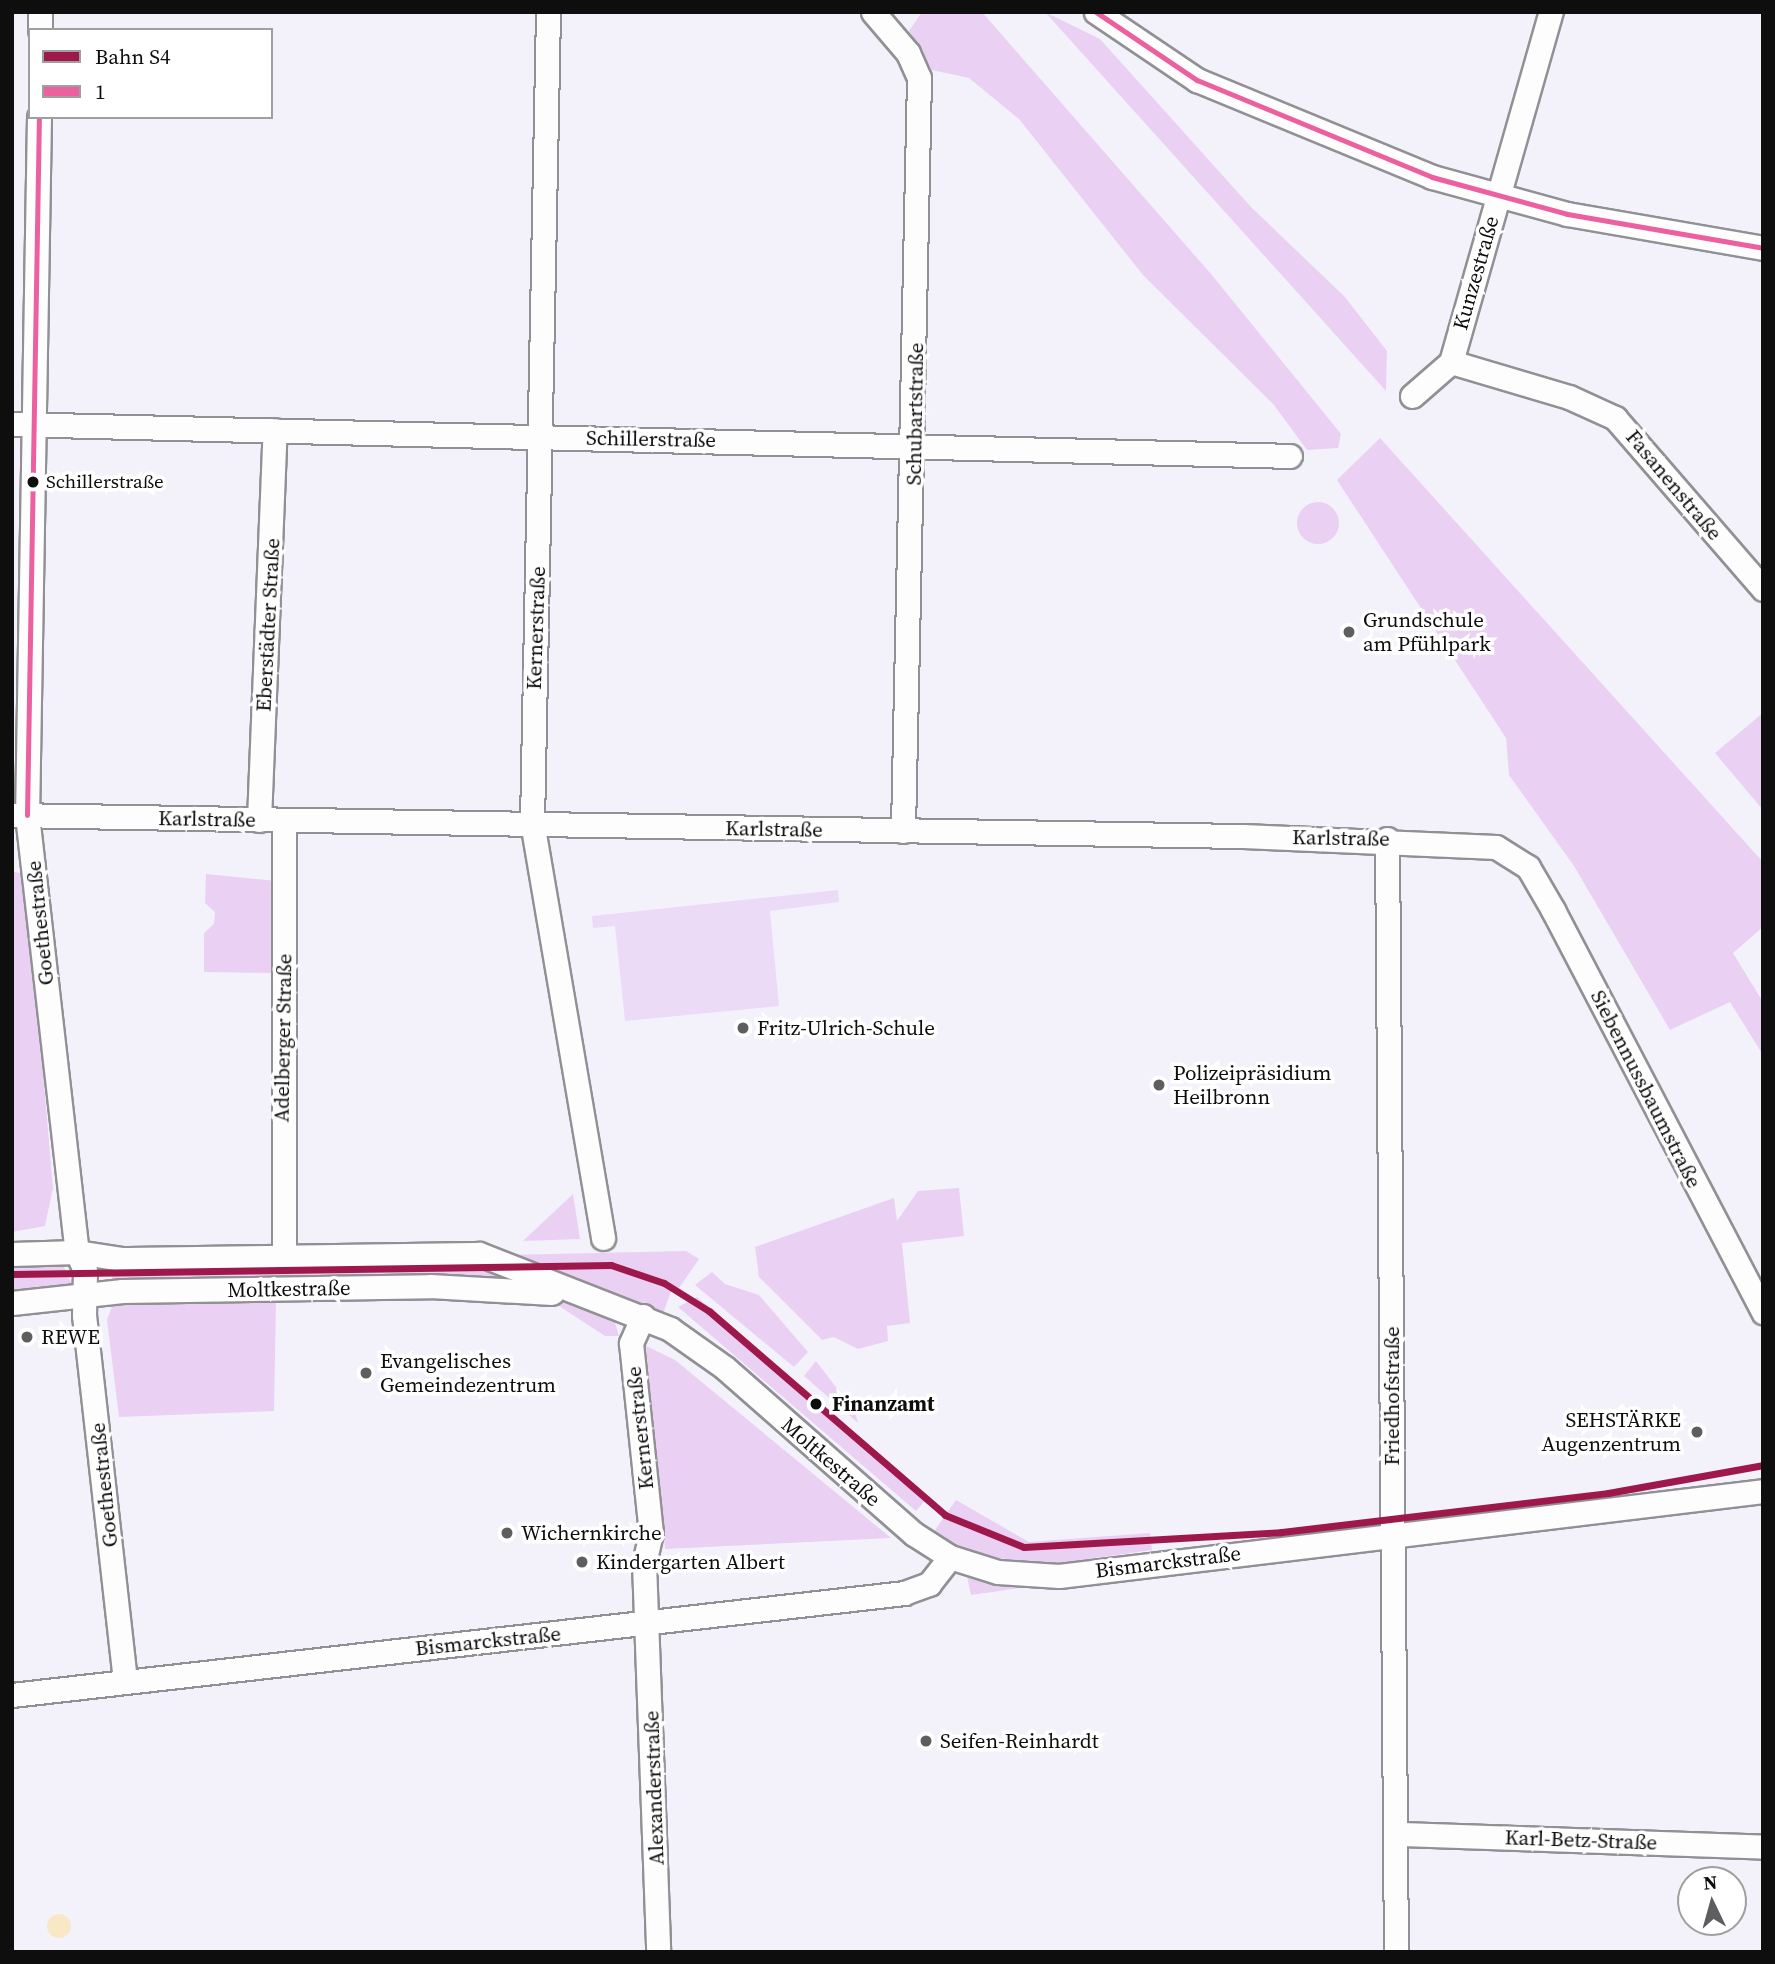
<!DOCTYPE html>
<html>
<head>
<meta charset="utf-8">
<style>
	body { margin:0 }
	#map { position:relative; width:1775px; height:1964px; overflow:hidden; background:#f3f2fb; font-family:"Source Serif 4",serif }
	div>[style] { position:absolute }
	.green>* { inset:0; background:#ead0f3 }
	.round { border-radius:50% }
	.pitch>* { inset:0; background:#ebdbf7 }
	.water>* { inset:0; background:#f8e8c6 }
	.roads { filter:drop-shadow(2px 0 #919195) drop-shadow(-2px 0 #919195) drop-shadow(0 2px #919195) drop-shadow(0 -2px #919195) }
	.minor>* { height:23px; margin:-11.5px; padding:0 11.5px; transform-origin:11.5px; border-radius:11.5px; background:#fdfdfe }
	.bus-1>* { height:5px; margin:-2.5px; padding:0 2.5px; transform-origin:2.5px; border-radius:2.5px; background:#ec609f }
	.rail-1>* { height:7px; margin:-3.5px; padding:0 3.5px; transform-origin:3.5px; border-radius:3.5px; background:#9f184c }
	.dots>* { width:19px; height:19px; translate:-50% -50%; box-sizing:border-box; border:4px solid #fff; border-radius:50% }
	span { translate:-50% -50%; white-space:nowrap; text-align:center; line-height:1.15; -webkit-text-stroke:7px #fff; paint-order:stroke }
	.bus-label { font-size:19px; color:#0e0e0e }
	.left { translate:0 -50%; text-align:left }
	.street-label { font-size:21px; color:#0e0e0e }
	.poi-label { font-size:21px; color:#0e0e0e }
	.right { translate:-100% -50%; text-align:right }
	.stop-label { font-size:21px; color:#0e0e0e; font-weight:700 }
	.frame { position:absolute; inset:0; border:14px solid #0e0e0e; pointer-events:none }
	.legend { position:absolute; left:28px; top:28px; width:245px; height:91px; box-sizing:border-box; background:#fff; border:2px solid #9f9f9f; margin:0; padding:9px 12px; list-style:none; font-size:21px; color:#0e0e0e }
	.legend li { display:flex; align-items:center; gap:14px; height:35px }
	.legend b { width:35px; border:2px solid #9f9f9f }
	.north { position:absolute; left:1677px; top:1866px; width:70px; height:70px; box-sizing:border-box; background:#fff; border:2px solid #9f9f9f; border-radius:50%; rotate:355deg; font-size:19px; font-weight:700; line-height:28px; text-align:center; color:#0e0e0e }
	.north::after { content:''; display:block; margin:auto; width:24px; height:32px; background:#5e5e61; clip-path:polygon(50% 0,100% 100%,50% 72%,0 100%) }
</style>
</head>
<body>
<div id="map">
	<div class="green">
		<div style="clip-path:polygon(922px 12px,982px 12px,1211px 274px,1341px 434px,1338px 448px,1307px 450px,1274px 405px,1143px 275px,1019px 119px,969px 78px,932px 70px,909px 31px)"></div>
		<div style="clip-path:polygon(1045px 12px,1100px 39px,1251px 207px,1345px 297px,1387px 351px,1386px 391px)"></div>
		<div style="clip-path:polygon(1380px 438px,1763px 862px,1763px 927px,1733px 953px,1763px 1002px,1763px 1055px,1730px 1002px,1670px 1030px,1574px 866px,1509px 775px,1506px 738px,1337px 480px)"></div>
		<div class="round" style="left:1297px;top:502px;width:42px;height:42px"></div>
		<div style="clip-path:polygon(1763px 713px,1763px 810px,1715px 753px)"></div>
		<div style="clip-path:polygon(12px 871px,26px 875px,53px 1188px,45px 1226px,12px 1232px)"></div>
		<div style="clip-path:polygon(206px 874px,277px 881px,276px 973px,204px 972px,204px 933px,214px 924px,215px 912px,205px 903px)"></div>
		<div style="clip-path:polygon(959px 1188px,964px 1236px,902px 1243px,910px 1323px,887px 1326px,888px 1341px,858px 1349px,834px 1337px,822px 1340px,759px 1277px,755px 1247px,894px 1198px,897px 1221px,918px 1191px)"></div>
		<div style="clip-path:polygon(573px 1194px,580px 1239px,523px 1241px)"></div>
		<div style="clip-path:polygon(686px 1251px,699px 1259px,679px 1288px,673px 1285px,663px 1314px,507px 1255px)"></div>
		<div style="clip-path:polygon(463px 1257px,510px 1275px,511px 1282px,112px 1285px,112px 1265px)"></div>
		<div style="clip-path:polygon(12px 1263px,62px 1263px,72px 1284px,12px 1296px)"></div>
		<div style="clip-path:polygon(712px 1272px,725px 1284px,759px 1295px,808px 1352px,794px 1367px,695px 1285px)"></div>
		<div style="clip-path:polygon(697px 1297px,928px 1497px,916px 1511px,678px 1307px)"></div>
		<div style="clip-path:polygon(276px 1299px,274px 1411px,119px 1417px,107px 1320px,113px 1304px)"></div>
		<div style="clip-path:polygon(565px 1302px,613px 1316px,619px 1336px,605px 1336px,559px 1306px)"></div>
		<div style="clip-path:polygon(646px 1346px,675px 1360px,891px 1538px,665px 1549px)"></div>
		<div style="clip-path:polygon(816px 1361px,855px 1412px,858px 1423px,804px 1376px)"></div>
		<div style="clip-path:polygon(956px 1500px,1029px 1542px,1150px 1533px,1152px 1550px,1052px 1564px,979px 1556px,933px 1533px)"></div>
		<div style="clip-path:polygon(967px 1576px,1006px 1585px,1027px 1587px,971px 1595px)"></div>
	</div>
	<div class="pitch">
		<div style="clip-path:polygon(838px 890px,839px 902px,770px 911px,779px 1006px,625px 1021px,615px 926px,593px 928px,592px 916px)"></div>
	</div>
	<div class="water">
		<div class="round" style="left:47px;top:1914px;width:24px;height:24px"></div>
	</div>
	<div class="roads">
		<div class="minor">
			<div style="left:548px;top:12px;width:810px;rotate:91.13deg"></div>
			<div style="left:532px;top:822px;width:422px;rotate:80.3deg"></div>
			<div style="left:873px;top:12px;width:54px;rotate:49.5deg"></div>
			<div style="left:908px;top:53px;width:27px;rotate:66deg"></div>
			<div style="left:919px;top:78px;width:753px;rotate:91.22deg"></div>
			<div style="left:1096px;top:12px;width:122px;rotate:34deg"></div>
			<div style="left:1197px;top:80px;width:254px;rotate:22.4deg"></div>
			<div style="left:1432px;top:177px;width:140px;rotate:15.3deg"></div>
			<div style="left:1567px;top:214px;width:199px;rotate:9.8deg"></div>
			<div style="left:40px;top:30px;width:18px;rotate:-90deg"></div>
			<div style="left:39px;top:117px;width:698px;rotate:90.98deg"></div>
			<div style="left:27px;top:815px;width:440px;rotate:83.5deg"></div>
			<div style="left:77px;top:1252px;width:21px;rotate:67deg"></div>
			<div style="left:85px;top:1271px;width:44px;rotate:91.3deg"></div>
			<div style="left:84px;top:1315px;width:368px;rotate:83.6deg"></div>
			<div style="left:1451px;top:362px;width:123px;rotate:16.5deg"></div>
			<div style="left:1569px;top:397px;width:51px;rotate:24.5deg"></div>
			<div style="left:1615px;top:418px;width:226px;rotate:49.1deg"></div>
			<div style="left:1412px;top:396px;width:52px;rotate:-41.1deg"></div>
			<div style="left:1451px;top:362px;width:364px;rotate:-74.1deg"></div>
			<div style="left:12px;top:424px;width:1278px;rotate:1.43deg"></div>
			<div style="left:12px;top:815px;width:1231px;rotate:0.98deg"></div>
			<div style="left:1243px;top:836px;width:253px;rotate:2.5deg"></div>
			<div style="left:1496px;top:847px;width:38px;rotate:32deg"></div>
			<div style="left:1528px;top:867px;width:50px;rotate:59.8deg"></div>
			<div style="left:1553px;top:910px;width:454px;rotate:62.4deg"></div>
			<div style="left:259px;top:820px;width:390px;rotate:-87.7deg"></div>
			<div style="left:1387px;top:839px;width:1113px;rotate:89.54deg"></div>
			<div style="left:12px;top:1254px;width:65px;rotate:-1.8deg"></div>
			<div style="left:77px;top:1252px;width:46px;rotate:8.8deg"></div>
			<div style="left:122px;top:1259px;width:357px;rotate:-0.8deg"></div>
			<div style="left:479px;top:1254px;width:205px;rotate:21.4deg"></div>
			<div style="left:670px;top:1329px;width:67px;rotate:35.3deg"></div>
			<div style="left:725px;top:1368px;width:252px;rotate:41.3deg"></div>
			<div style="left:914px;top:1534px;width:43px;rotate:32.6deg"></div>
			<div style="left:950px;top:1557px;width:50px;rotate:17.4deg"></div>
			<div style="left:998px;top:1572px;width:61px;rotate:3.8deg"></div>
			<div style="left:1059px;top:1576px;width:709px;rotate:-6.88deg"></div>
			<div style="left:284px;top:1256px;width:436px;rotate:-90deg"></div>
			<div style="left:12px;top:1303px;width:111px;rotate:-6.2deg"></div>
			<div style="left:122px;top:1291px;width:308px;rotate:-0.9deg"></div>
			<div style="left:430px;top:1286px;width:122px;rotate:3.3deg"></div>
			<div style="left:643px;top:1316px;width:30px;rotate:114deg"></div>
			<div style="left:631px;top:1343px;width:191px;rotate:84deg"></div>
			<div style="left:651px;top:1533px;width:31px;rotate:103deg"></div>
			<div style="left:644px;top:1563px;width:389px;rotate:87.9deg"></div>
			<div style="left:12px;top:1695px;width:898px;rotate:-6.52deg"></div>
			<div style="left:904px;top:1593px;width:27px;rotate:-20deg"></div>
			<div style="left:929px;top:1584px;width:34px;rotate:-52deg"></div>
			<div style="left:1399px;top:1834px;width:364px;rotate:2deg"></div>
		</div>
	</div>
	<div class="bus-1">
		<div style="left:1096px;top:12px;width:122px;rotate:34deg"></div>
		<div style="left:1197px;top:80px;width:254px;rotate:22.4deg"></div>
		<div style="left:1432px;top:177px;width:140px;rotate:15.3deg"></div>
		<div style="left:1567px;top:214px;width:199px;rotate:9.8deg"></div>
		<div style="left:27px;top:815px;width:698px;rotate:-89.02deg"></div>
	</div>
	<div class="rail-1">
		<div style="left:12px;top:1274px;width:599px;rotate:-0.86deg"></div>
		<div style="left:611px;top:1265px;width:56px;rotate:18.8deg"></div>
		<div style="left:664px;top:1283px;width:53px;rotate:31.9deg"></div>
		<div style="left:709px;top:1311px;width:312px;rotate:40.8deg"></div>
		<div style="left:945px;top:1515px;width:85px;rotate:22.1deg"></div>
		<div style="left:1024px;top:1547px;width:257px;rotate:-3.3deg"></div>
		<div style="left:1281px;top:1532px;width:329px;rotate:-6.8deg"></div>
		<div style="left:1608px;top:1493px;width:158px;rotate:-10.2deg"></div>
	</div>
	<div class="dots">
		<div style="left:33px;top:482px;background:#0e0e0e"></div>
		<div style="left:1349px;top:632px;background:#5e5e61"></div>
		<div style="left:743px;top:1028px;background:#5e5e61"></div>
		<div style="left:1159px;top:1085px;background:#5e5e61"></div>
		<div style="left:27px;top:1337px;background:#5e5e61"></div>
		<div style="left:366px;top:1373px;background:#5e5e61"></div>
		<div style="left:816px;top:1404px;background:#0e0e0e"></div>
		<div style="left:1697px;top:1432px;background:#5e5e61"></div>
		<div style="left:507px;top:1533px;background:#5e5e61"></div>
		<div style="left:582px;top:1562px;background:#5e5e61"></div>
		<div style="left:926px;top:1741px;background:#5e5e61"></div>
	</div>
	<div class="bus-label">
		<span class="left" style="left:46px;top:482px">Schillerstraße</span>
	</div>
	<div class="street-label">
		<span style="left:1476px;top:273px;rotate:-74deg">Kunzestraße</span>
		<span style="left:915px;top:414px;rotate:-89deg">Schubartstraße</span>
		<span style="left:651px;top:439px;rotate:1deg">Schillerstraße</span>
		<span style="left:1674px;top:485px;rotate:50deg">Fasanenstraße</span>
		<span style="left:268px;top:625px;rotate:-87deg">Eberstädter Straße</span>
		<span style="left:536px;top:628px;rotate:-88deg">Kernerstraße</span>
		<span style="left:207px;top:819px;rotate:1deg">Karlstraße</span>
		<span style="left:774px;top:829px;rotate:1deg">Karlstraße</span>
		<span style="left:1341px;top:838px;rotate:1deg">Karlstraße</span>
		<span style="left:40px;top:923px;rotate:-96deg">Goethestraße</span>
		<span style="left:283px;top:1038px;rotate:-89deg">Adelberger Straße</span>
		<span style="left:1646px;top:1089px;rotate:63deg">Siebennussbaumstraße</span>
		<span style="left:289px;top:1289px;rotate:-1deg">Moltkestraße</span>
		<span style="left:1392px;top:1396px;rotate:-90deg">Friedhofstraße</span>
		<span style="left:640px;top:1428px;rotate:-96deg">Kernerstraße</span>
		<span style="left:831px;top:1462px;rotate:41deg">Moltkestraße</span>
		<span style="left:104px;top:1485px;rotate:-96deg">Goethestraße</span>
		<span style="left:1168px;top:1562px;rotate:-7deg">Bismarckstraße</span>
		<span style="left:488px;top:1641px;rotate:-6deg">Bismarckstraße</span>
		<span style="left:654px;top:1788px;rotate:-92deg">Alexanderstraße</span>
		<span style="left:1581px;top:1840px;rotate:2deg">Karl-Betz-Straße</span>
	</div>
	<div class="poi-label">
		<span class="left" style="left:1363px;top:632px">Grundschule<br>am Pfühlpark</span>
		<span class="left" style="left:757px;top:1028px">Fritz-Ulrich-Schule</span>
		<span class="left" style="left:1173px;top:1085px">Polizeipräsidium<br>Heilbronn</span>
		<span class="left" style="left:41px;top:1337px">REWE</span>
		<span class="left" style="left:380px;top:1373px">Evangelisches<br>Gemeindezentrum</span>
		<span class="right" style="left:1681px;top:1432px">SEHSTÄRKE<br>Augenzentrum</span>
		<span class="left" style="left:521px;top:1533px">Wichernkirche</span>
		<span class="left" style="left:596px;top:1562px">Kindergarten Albert</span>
		<span class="left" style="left:940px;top:1741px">Seifen-Reinhardt</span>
	</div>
	<div class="stop-label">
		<span class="left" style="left:832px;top:1404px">Finanzamt</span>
	</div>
	<div class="frame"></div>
	<ul class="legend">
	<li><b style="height:9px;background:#9f184c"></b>Bahn S4</li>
	<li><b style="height:9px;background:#ec609f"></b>1</li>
	</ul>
	<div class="north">N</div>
</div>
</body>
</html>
